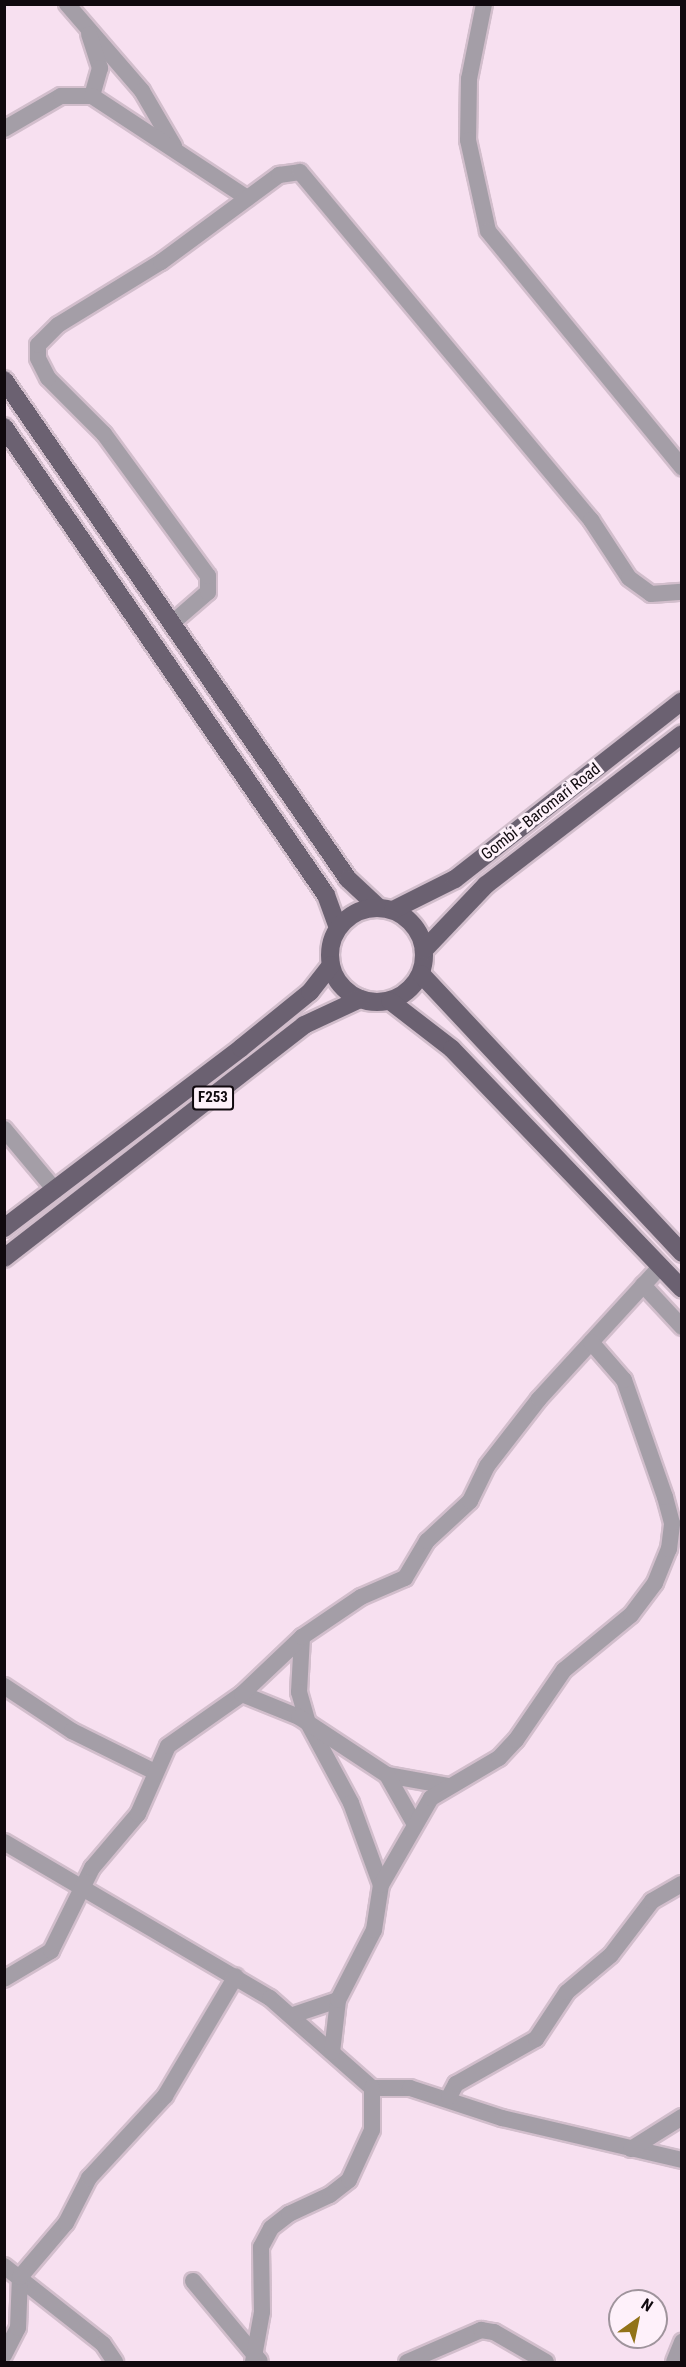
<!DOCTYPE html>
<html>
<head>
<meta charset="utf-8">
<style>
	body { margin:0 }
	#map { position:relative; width:686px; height:2367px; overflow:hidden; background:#f7e0f0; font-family:"Roboto Condensed",sans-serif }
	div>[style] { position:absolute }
	.roads { filter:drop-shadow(2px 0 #d2becc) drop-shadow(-2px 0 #d2becc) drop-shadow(0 2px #d2becc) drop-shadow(0 -2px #d2becc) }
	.minor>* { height:16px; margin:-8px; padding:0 8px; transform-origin:8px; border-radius:8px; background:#a49ea7 }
	.major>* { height:18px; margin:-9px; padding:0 9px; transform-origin:9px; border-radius:9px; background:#6b6171 }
	.major>.ring { margin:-9px; padding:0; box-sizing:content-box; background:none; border:18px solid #6b6171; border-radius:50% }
	span { translate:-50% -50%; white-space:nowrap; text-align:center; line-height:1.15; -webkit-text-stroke:6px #fef1fa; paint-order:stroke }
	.shield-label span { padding:2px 4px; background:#fef1fa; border:2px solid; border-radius:4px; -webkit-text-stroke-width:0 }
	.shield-label { font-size:15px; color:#10090e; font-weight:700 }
	.street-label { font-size:16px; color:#10090e }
	.frame { position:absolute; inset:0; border:6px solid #10090e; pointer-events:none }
	.north { position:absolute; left:608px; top:2289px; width:60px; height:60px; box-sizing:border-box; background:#fef1fa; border:2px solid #9f949c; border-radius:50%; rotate:33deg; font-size:16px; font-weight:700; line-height:24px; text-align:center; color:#10090e }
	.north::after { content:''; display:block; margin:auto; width:21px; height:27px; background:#927319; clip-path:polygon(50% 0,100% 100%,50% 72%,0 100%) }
</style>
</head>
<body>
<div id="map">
	<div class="roads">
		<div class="minor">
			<div style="left:67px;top:4px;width:115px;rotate:49.2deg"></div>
			<div style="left:142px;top:91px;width:64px;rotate:59.8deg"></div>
			<div style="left:484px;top:4px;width:76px;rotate:101.3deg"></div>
			<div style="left:469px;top:79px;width:61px;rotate:90.9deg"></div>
			<div style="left:468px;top:140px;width:93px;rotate:77.6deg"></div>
			<div style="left:488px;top:231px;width:306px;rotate:50.6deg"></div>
			<div style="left:89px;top:34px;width:36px;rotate:72deg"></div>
			<div style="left:100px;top:68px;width:29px;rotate:106deg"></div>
			<div style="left:4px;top:129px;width:66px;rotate:-30.1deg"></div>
			<div style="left:61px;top:96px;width:31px"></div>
			<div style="left:92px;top:96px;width:186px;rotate:33.3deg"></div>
			<div style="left:171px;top:624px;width:49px;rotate:-40.9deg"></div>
			<div style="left:208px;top:592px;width:16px;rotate:-90deg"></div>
			<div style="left:208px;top:576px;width:176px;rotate:-126.2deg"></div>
			<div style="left:104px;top:434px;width:79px;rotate:-135deg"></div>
			<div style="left:48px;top:378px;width:22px;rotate:-117deg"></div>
			<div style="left:38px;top:358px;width:13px;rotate:-90deg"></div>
			<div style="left:38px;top:345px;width:28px;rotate:-45deg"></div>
			<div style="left:58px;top:325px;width:121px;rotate:-31.5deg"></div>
			<div style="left:161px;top:262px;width:147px;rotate:-36.4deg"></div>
			<div style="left:279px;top:175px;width:21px;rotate:-8deg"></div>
			<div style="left:300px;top:172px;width:454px;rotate:50.1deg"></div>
			<div style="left:591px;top:520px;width:69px;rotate:56.8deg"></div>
			<div style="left:629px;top:578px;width:27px;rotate:36deg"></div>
			<div style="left:651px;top:594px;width:31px;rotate:-4deg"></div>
			<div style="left:4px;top:1129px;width:80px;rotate:50.1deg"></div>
			<div style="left:643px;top:1285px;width:57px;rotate:47.1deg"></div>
			<div style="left:302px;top:1637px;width:55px;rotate:93.1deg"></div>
			<div style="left:299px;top:1692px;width:32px;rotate:74deg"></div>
			<div style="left:308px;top:1723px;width:91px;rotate:61.7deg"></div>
			<div style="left:351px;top:1803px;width:87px;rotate:69.9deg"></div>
			<div style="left:4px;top:1686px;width:82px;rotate:33.5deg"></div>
			<div style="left:72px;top:1731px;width:90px;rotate:26.3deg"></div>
			<div style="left:242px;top:1694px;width:61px;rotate:22deg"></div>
			<div style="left:299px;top:1717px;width:105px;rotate:33.4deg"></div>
			<div style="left:387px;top:1775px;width:63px;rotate:10.1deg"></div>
			<div style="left:387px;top:1775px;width:55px;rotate:60.6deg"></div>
			<div style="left:4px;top:1842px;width:308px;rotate:30.4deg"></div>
			<div style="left:270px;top:1998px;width:136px;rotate:41.4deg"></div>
			<div style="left:372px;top:2088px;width:38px"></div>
			<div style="left:410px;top:2088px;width:97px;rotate:18.1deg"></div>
			<div style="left:502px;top:2118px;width:185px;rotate:13.1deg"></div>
			<div style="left:4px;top:1979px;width:55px;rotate:-30.8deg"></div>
			<div style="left:51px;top:1951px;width:93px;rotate:-63.7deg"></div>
			<div style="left:92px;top:1868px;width:71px;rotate:-49.6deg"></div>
			<div style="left:138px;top:1814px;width:74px;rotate:-66.2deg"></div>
			<div style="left:168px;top:1746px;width:90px;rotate:-35.1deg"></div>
			<div style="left:242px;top:1694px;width:83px;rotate:-43.5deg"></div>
			<div style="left:302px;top:1637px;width:71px;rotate:-34.1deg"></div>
			<div style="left:361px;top:1597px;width:48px;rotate:-23.4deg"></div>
			<div style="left:405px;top:1578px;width:43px;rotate:-59.3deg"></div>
			<div style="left:427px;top:1541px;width:59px;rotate:-42.9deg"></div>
			<div style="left:470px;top:1501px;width:39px;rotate:-64deg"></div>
			<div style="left:487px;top:1466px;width:85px;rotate:-52.2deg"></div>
			<div style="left:539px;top:1399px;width:179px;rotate:-47.5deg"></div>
			<div style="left:293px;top:2015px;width:47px;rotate:-18.4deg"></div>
			<div style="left:332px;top:2052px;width:52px;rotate:-83.4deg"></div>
			<div style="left:338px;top:2000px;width:79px;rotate:-62.8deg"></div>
			<div style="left:374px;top:1930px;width:46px;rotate:-81.2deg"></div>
			<div style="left:381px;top:1885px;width:100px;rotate:-60.1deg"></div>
			<div style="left:431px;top:1798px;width:79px;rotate:-30.5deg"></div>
			<div style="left:499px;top:1758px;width:25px;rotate:-47deg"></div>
			<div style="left:516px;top:1740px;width:85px;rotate:-55.6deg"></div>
			<div style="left:564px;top:1670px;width:87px;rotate:-39.4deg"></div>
			<div style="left:631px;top:1615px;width:40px;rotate:-53deg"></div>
			<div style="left:655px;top:1583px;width:37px;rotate:-68deg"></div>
			<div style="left:669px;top:1549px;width:26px;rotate:-83deg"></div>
			<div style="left:672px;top:1523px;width:27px;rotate:-105deg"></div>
			<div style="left:665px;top:1497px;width:124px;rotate:-109.3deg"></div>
			<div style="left:624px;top:1380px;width:50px;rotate:-131deg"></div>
			<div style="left:449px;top:2097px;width:15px;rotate:-62deg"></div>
			<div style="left:456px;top:2084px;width:92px;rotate:-29.4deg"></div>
			<div style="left:536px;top:2039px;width:56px;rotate:-56.6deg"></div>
			<div style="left:567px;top:1992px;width:57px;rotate:-40.1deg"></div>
			<div style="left:611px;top:1955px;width:68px;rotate:-52.8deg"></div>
			<div style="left:652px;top:1901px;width:34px;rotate:-30deg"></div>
			<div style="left:631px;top:2149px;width:60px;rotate:-32.1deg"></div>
			<div style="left:4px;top:2266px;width:126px;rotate:38.2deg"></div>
			<div style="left:103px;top:2344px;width:22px;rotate:56deg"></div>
			<div style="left:193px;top:2281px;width:104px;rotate:50.1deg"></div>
			<div style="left:4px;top:2355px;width:30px;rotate:-63deg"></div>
			<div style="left:18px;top:2328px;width:51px;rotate:-87.8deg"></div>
			<div style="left:20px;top:2277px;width:71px;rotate:-49.6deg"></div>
			<div style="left:66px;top:2223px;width:51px;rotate:-62.9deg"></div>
			<div style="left:89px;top:2178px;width:112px;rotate:-47.2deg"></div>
			<div style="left:165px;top:2096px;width:139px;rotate:-59.4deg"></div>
			<div style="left:253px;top:2362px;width:51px;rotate:-79.8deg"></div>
			<div style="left:262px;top:2312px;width:65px;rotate:-90.9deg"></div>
			<div style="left:261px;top:2247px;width:21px;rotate:-62deg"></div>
			<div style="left:271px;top:2228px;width:23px;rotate:-38deg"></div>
			<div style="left:289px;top:2214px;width:45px;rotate:-24.9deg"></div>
			<div style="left:330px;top:2195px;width:24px;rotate:-38deg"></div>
			<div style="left:349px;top:2180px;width:55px;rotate:-65.3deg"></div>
			<div style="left:372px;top:2130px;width:42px;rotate:-90deg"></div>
			<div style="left:407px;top:2362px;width:81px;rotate:-23.4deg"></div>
			<div style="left:481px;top:2330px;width:13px;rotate:9deg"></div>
			<div style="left:494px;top:2332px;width:60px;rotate:30deg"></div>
			<div style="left:674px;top:2362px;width:22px;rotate:-68deg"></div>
		</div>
		<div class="major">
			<div style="left:4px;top:380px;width:606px;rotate:55.42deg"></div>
			<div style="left:348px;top:879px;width:41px;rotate:43deg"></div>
			<div style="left:4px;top:427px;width:568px;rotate:55.47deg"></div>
			<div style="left:326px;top:895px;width:35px;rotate:70deg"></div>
			<div class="ring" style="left:330px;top:908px;width:76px;height:76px"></div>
			<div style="left:393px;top:910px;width:69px;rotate:-26.6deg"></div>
			<div style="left:455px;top:879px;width:288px;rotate:-38.1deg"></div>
			<div style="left:424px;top:950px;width:90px;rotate:-46.4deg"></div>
			<div style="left:486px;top:885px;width:247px;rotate:-37.6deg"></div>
			<div style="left:421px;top:974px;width:382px;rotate:46.9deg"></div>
			<div style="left:390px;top:1001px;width:78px;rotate:37.7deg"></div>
			<div style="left:452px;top:1049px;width:332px;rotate:46.2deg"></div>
			<div style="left:4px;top:1228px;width:298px;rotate:-37.2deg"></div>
			<div style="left:241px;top:1048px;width:89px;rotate:-39.1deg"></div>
			<div style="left:310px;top:992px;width:34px;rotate:-52deg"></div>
			<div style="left:4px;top:1258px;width:380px;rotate:-37.8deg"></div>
			<div style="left:304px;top:1025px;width:62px;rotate:-24.9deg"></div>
		</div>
	</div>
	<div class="shield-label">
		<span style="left:213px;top:1098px">F253</span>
	</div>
	<div class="street-label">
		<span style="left:541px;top:812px;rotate:-38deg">Gombi - Baromari Road</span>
	</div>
	<div class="frame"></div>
	<div class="north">N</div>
</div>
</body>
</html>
